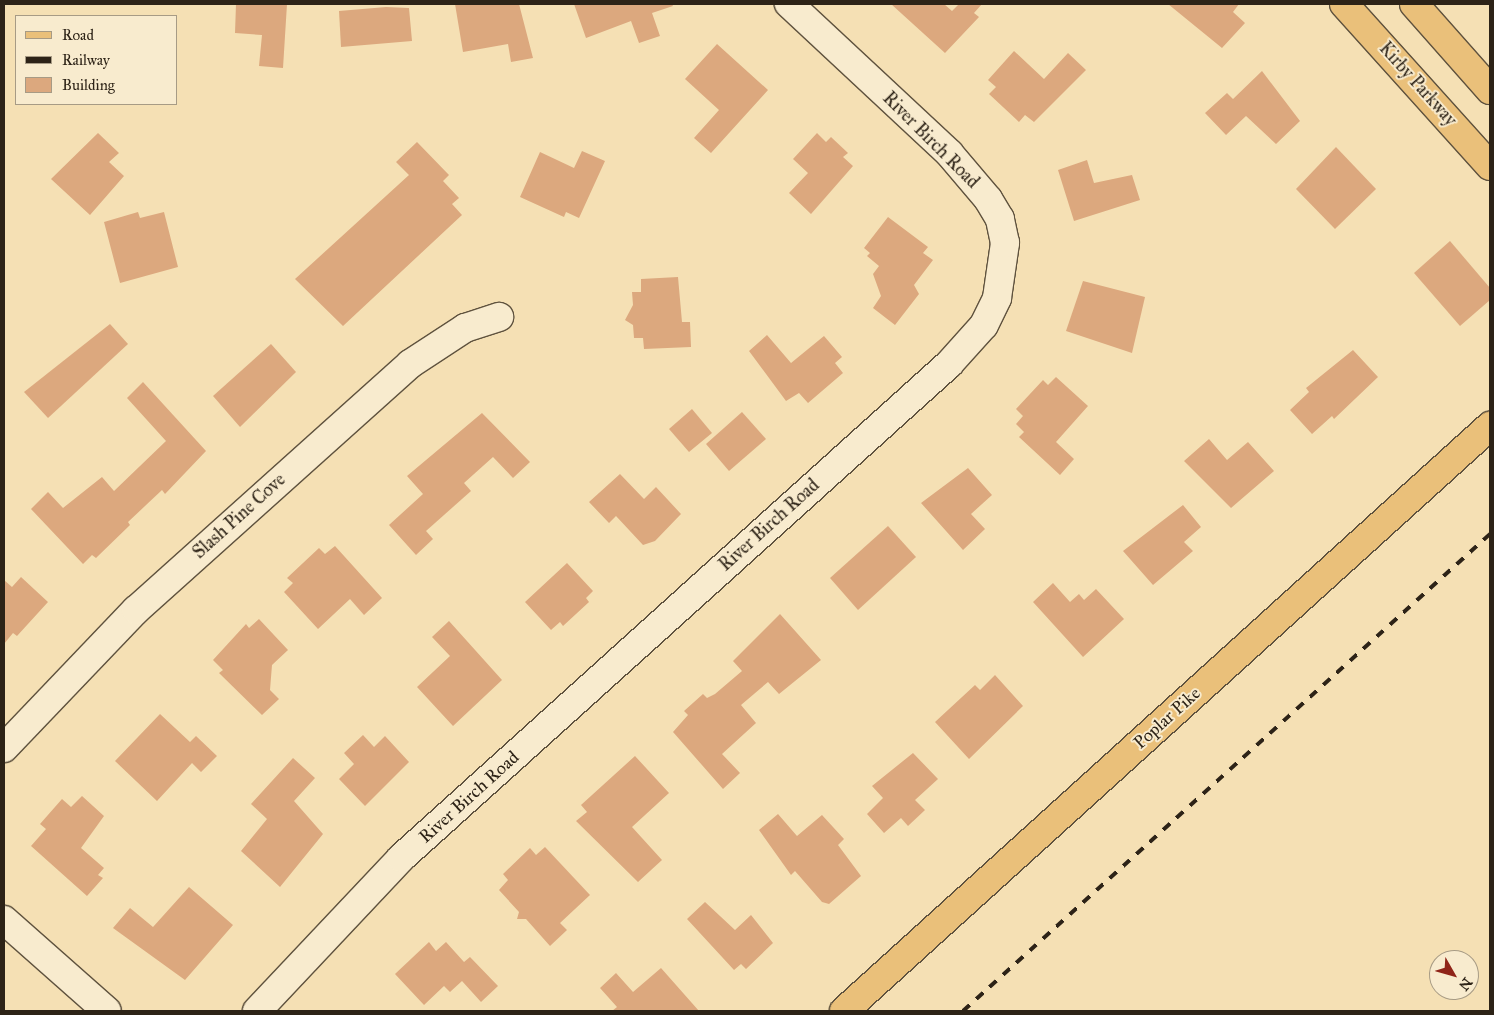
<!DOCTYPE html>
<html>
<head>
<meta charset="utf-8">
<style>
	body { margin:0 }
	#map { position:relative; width:1494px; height:1015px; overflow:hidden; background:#f5e0b4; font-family:"IM FELL Great Primer",serif }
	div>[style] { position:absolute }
	.building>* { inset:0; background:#dca87e }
	.roads { filter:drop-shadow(1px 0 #5f523e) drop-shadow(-1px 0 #5f523e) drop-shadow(0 1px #5f523e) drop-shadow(0 -1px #5f523e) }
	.minor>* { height:28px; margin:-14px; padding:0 14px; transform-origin:14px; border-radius:14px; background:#f8ebce }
	.major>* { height:28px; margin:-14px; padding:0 14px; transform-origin:14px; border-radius:14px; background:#eac07a }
	.rail>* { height:4px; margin-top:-2px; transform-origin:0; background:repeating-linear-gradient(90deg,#2d2317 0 9px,transparent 0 18px) }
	span { translate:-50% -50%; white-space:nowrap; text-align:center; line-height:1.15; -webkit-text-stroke:4px #f8ebce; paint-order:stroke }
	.street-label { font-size:18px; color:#2d2317 }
	.frame { position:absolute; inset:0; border:5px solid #2d2317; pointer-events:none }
	.legend { position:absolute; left:15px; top:15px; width:162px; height:90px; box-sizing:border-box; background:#f8ebce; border:1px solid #a79b85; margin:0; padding:6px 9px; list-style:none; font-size:15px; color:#2d2317 }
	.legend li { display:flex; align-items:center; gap:10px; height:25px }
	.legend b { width:25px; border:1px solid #a79b85 }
	.north { position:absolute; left:1429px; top:950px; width:50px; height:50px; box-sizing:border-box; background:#f8ebce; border:1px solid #a79b85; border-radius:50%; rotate:128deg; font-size:14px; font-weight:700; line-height:20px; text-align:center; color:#2d2317 }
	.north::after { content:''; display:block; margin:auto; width:18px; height:22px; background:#8f2418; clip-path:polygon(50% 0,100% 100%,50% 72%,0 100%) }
</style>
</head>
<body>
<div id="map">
	<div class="building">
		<div style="clip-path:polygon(236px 4px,287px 4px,283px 68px,259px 66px,262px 35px,235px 33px)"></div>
		<div style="clip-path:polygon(455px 4px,519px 4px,533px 58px,511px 62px,508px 44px,463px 52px)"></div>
		<div style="clip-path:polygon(574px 4px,672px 4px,673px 6px,652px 13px,660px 36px,639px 43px,631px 21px,586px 38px)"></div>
		<div style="clip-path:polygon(891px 4px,944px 4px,952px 11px,959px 4px,982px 4px,974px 13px,979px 17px,945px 53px)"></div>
		<div style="clip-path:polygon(1168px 4px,1239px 4px,1233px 12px,1245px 23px,1222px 48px)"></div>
		<div style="clip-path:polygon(386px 7px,409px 8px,412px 41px,341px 47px,339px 11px)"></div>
		<div style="clip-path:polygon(717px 44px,768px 90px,711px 153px,694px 138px,719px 110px,685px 79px)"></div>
		<div style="clip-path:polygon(1014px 51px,1044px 79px,1068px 53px,1086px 70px,1034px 122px,1025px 115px,1019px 122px,989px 94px,996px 87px,988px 80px)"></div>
		<div style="clip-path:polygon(1262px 71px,1300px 121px,1276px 144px,1246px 116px,1226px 135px,1205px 113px,1227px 93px,1233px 99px)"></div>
		<div style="clip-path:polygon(98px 133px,119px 153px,109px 162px,124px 176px,90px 215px,51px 179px)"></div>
		<div style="clip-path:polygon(817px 133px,826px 142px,831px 137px,848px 153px,843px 157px,853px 166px,811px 214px,789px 193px,808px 173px,793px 159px)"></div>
		<div style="clip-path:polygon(417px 142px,449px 175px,443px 181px,459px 198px,452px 204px,462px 215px,343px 326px,295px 279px,409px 175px,396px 162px)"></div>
		<div style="clip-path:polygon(1336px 147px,1376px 189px,1335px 229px,1296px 189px)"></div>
		<div style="clip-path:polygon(582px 151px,605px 161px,579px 218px,566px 212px,564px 217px,520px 197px,540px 152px,574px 168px)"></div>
		<div style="clip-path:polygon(1087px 160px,1094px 183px,1132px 175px,1140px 200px,1074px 221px,1058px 170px)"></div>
		<div style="clip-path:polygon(138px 212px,140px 218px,164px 212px,178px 267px,120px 283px,104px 222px)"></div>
		<div style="clip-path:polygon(888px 217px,928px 247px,923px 253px,933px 260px,914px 285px,919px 294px,895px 325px,873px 308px,881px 296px,873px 274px,879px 266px,867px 256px,870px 253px,864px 248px)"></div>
		<div style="clip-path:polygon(1450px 241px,1490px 288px,1490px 300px,1460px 326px,1414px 273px)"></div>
		<div style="clip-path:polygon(678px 277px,682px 322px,690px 322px,691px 347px,644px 349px,643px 338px,634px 338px,633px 325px,625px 320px,633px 305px,632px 292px,641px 292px,641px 279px)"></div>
		<div style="clip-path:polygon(1083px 281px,1145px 297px,1132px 353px,1066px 331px)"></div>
		<div style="clip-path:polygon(110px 324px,128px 344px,48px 418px,24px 392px)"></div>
		<div style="clip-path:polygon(767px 335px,791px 363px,824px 336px,842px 357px,835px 363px,843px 373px,808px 403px,799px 393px,786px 401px,749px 351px)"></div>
		<div style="clip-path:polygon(271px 344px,296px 372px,240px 427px,213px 396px)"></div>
		<div style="clip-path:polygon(1353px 350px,1378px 377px,1334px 419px,1332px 416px,1312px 434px,1290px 410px,1309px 392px,1306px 388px)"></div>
		<div style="clip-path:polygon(1056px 377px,1088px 406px,1056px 442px,1074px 459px,1060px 475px,1019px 437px,1024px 432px,1016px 424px,1023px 416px,1016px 409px,1043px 380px,1048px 385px)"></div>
		<div style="clip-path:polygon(143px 382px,206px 451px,165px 494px,162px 490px,128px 522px,130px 525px,96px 558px,92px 555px,83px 564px,31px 509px,48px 492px,63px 508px,102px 477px,114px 491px,166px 441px,127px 398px)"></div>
		<div style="clip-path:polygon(692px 409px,712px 433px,689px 452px,669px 429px)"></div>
		<div style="clip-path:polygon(742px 412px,766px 439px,729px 471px,706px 444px)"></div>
		<div style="clip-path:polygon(482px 413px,530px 462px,513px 478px,493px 457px,464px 483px,471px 491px,426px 531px,433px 539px,416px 555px,389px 525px,423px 494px,407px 476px)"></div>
		<div style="clip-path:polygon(1209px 439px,1227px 460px,1248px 442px,1274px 471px,1231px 508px,1184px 461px)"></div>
		<div style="clip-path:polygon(968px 468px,992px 495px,971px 514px,985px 529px,963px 550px,921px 503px)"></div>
		<div style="clip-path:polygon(620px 474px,644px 499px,656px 487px,681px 514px,655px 541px,643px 545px,616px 516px,609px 523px,589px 502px)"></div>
		<div style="clip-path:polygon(1183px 505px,1201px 527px,1184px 542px,1193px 551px,1153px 585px,1123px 551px)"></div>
		<div style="clip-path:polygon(888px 526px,916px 557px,858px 610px,830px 578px)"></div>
		<div style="clip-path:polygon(335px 546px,382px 598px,364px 615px,350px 599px,318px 629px,284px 592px,293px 583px,287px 578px,319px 548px,325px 554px)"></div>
		<div style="clip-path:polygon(567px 563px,593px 591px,586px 598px,589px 602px,563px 626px,560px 622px,551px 630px,525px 602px)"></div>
		<div style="clip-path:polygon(21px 577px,48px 602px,17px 636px,13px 633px,4px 644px,4px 580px,12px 587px)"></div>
		<div style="clip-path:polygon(1053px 583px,1070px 602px,1079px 594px,1084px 600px,1096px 589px,1124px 619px,1083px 657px,1033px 602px)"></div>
		<div style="clip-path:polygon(780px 614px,821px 660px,779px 694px,768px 682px,741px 705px,756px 723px,722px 754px,740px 773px,723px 789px,673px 732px,688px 715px,684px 711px,703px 694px,707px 698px,715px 694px,742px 671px,733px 661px)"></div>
		<div style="clip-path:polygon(259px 619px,288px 650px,272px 665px,270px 690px,279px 699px,262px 715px,219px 673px,223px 670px,213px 660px,246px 624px,249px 628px)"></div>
		<div style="clip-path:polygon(449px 621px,502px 680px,453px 726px,417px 687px,450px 656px,432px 637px)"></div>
		<div style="clip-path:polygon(995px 675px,1023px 706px,969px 759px,935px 722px,975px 685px,980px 690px)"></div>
		<div style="clip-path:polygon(160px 714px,190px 742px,196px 736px,217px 756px,201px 772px,192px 763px,157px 801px,115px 761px)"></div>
		<div style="clip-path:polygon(363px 735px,374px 747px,385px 736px,409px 762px,365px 806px,339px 779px,354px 764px,344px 753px)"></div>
		<div style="clip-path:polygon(913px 753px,938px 779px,915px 800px,925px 810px,908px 826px,901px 818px,884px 833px,867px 814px,883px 798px,872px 786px)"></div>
		<div style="clip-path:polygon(635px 756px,669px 793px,632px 827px,662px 860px,638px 882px,576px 821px,587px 812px,581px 805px)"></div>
		<div style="clip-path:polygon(293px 758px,315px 778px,294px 801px,323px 834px,280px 887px,241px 851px,267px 819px,251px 804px)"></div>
		<div style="clip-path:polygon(82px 796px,104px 816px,81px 848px,104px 868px,98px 875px,103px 878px,87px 896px,31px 846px,46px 829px,40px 824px,62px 799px,71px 807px)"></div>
		<div style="clip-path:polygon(778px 814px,797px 836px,822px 815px,844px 839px,838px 845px,861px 876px,829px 904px,822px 902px,795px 871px,791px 875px,759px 830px)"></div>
		<div style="clip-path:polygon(545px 847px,590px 895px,560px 923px,567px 930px,550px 946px,526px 919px,517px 919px,519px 912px,499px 890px,508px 880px,503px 874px,530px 848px,536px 855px)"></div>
		<div style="clip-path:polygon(189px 887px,233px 925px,185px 980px,113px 928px,130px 908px,153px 927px)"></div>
		<div style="clip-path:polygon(705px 902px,735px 930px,751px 915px,773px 943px,746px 969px,741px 964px,734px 970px,687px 919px)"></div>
		<div style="clip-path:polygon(429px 942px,436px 951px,446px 942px,464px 962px,470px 957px,498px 986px,481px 1002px,462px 981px,450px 992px,444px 986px,424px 1005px,395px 974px)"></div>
		<div style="clip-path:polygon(661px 968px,699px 1011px,612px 1011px,617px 1007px,600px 988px,616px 973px,633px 992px)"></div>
	</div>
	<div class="roads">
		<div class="minor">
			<div style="left:4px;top:748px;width:191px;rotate:-46.3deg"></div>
			<div style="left:136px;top:610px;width:368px;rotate:-41.9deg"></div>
			<div style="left:410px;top:364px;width:66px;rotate:-33.2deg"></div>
			<div style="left:465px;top:328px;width:36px;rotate:-18deg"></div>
			<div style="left:4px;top:920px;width:137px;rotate:41.5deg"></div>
			<div style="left:257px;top:1011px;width:210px;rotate:-46.7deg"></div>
			<div style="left:401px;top:858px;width:738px;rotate:-42.03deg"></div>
			<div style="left:949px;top:364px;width:52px;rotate:-48.1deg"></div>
			<div style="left:984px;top:325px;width:30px;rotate:-64deg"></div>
			<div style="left:997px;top:298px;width:56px;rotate:-81.7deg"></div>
			<div style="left:1005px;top:243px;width:25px;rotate:-102deg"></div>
			<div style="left:1000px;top:219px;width:23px;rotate:-121deg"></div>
			<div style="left:988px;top:199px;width:60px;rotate:-130.3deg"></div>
			<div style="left:949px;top:153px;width:219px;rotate:-137deg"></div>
		</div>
		<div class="major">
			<div style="left:1344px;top:4px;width:218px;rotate:48deg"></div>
			<div style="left:1414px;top:4px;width:115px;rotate:48.5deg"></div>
			<div style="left:844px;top:1011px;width:872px;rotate:-42.16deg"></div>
		</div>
	</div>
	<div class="rail">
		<div style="left:963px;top:1011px;width:711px;rotate:-42.15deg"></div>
	</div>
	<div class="street-label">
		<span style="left:1418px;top:84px;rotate:48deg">Kirby Parkway</span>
		<span style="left:931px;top:140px;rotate:45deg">River Birch Road</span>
		<span style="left:239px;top:516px;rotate:-42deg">Slash Pine Cove</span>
		<span style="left:769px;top:525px;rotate:-42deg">River Birch Road</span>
		<span style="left:1167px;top:718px;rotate:-42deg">Poplar Pike</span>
		<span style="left:469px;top:797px;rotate:-42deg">River Birch Road</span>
	</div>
	<div class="frame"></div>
	<ul class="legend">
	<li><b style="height:6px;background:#eac07a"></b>Road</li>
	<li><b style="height:6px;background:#2d2317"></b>Railway</li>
	<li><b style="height:14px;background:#dca87e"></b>Building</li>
	</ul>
	<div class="north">N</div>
</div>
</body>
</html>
